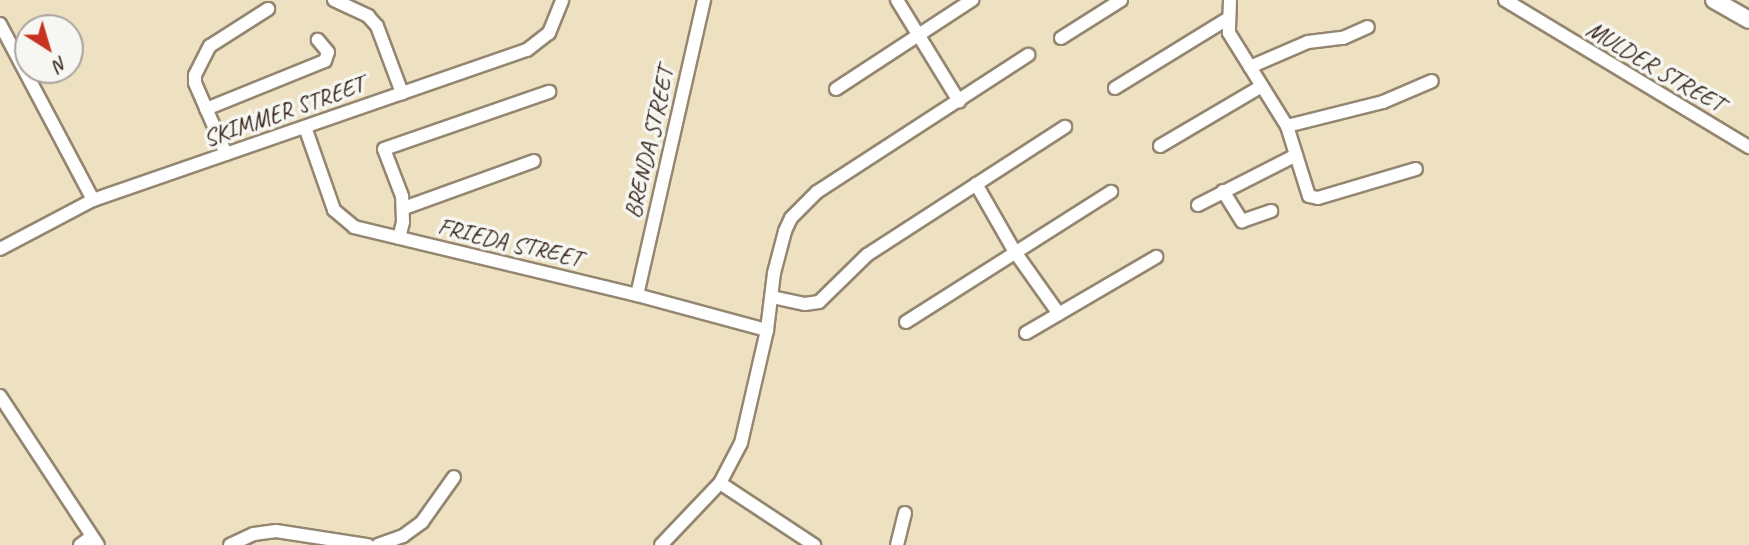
<!DOCTYPE html>
<html>
<head>
<meta charset="utf-8">
<style>
	body { margin:0 }
	#map { position:relative; width:1749px; height:545px; overflow:hidden; background:#ede1c1; font-family:Caveat,sans-serif }
	div>[style] { position:absolute }
	.roads { filter:drop-shadow(2px 0 #948670) drop-shadow(-2px 0 #948670) drop-shadow(0 2px #948670) drop-shadow(0 -2px #948670) }
	.minor>* { height:12px; margin:-6px; padding:0 6px; transform-origin:6px; border-radius:6px; background:#fff }
	.major>* { height:16px; margin:-8px; padding:0 8px; transform-origin:8px; border-radius:8px; background:#fff }
	span { translate:-50% -50%; white-space:nowrap; text-align:center; line-height:1.15; -webkit-text-stroke:7px #f6f6f2; paint-order:stroke }
	.street-label { font-size:24px; color:#3b2a1e }
	.north { position:absolute; left:14px; top:14px; width:70px; height:70px; box-sizing:border-box; background:#f6f6f2; border:2px solid #aba49d; border-radius:50%; rotate:143deg; font-size:19px; font-weight:700; line-height:28px; text-align:center; color:#3b2a1e }
	.north::after { content:''; display:block; margin:auto; width:24px; height:32px; background:#c8321e; clip-path:polygon(50% 0,100% 100%,50% 72%,0 100%) }
</style>
</head>
<body>
<div id="map">
	<div class="roads">
		<div class="minor">
			<div style="left:334px;top:0;width:38px;rotate:25deg"></div>
			<div style="left:368px;top:16px;width:13px;rotate:48deg"></div>
			<div style="left:377px;top:26px;width:72px;rotate:69.5deg"></div>
			<div style="left:897px;top:0;width:119px;rotate:58.5deg"></div>
			<div style="left:1230px;top:0;width:33px;rotate:92deg"></div>
			<div style="left:1229px;top:33px;width:110px;rotate:58.1deg"></div>
			<div style="left:1287px;top:126px;width:73px;rotate:72.6deg"></div>
			<div style="left:1309px;top:196px;width:9px;rotate:13deg"></div>
			<div style="left:1318px;top:198px;width:102px;rotate:-16.5deg"></div>
			<div style="left:1505px;top:0;width:285px;rotate:31.1deg"></div>
			<div style="left:0;top:24px;width:199px;rotate:62.1deg"></div>
			<div style="left:1061px;top:38px;width:71px;rotate:-32.3deg"></div>
			<div style="left:1250px;top:67px;width:63px;rotate:-23.3deg"></div>
			<div style="left:1308px;top:42px;width:35px;rotate:-7deg"></div>
			<div style="left:1343px;top:38px;width:27px;rotate:-24deg"></div>
			<div style="left:1115px;top:88px;width:132px;rotate:-31.6deg"></div>
			<div style="left:836px;top:89px;width:163px;rotate:-33.2deg"></div>
			<div style="left:206px;top:109px;width:128px;rotate:-22deg"></div>
			<div style="left:325px;top:61px;width:9px;rotate:-72deg"></div>
			<div style="left:328px;top:52px;width:16px;rotate:-130deg"></div>
			<div style="left:1287px;top:126px;width:99px;rotate:-14deg"></div>
			<div style="left:1383px;top:102px;width:53px;rotate:-23.2deg"></div>
			<div style="left:305px;top:127px;width:88px;rotate:70.7deg"></div>
			<div style="left:334px;top:210px;width:26px;rotate:40deg"></div>
			<div style="left:354px;top:227px;width:291px;rotate:13.5deg"></div>
			<div style="left:637px;top:295px;width:135px;rotate:15.1deg"></div>
			<div style="left:1160px;top:146px;width:118px;rotate:-30.5deg"></div>
			<div style="left:226px;top:154px;width:77px;rotate:-113.6deg"></div>
			<div style="left:195px;top:83px;width:8px;rotate:-90deg"></div>
			<div style="left:195px;top:75px;width:33px;rotate:-63deg"></div>
			<div style="left:210px;top:46px;width:69px;rotate:-32.5deg"></div>
			<div style="left:976px;top:184px;width:78px;rotate:60.2deg"></div>
			<div style="left:1015px;top:252px;width:76px;rotate:54.6deg"></div>
			<div style="left:1223px;top:191px;width:36px;rotate:58deg"></div>
			<div style="left:1242px;top:221px;width:31px;rotate:-19deg"></div>
			<div style="left:1198px;top:205px;width:110px;rotate:-27deg"></div>
			<div style="left:404px;top:208px;width:138px;rotate:-19.9deg"></div>
			<div style="left:399px;top:238px;width:16px;rotate:-76deg"></div>
			<div style="left:403px;top:222px;width:26px;rotate:-92deg"></div>
			<div style="left:402px;top:196px;width:50px;rotate:-111deg"></div>
			<div style="left:384px;top:149px;width:175px;rotate:-19.1deg"></div>
			<div style="left:0;top:249px;width:105px;rotate:-27.8deg"></div>
			<div style="left:93px;top:200px;width:459px;rotate:-19.1deg"></div>
			<div style="left:527px;top:50px;width:28px;rotate:-38deg"></div>
			<div style="left:549px;top:33px;width:35px;rotate:-68deg"></div>
			<div style="left:637px;top:295px;width:303px;rotate:-77.2deg"></div>
			<div style="left:772px;top:297px;width:34px;rotate:12deg"></div>
			<div style="left:805px;top:304px;width:14px;rotate:-8deg"></div>
			<div style="left:819px;top:302px;width:67px;rotate:-44.4deg"></div>
			<div style="left:867px;top:255px;width:236px;rotate:-32.9deg"></div>
			<div style="left:906px;top:322px;width:243px;rotate:-32.4deg"></div>
			<div style="left:1026px;top:333px;width:151px;rotate:-30.3deg"></div>
			<div style="left:0;top:396px;width:178px;rotate:56.7deg"></div>
			<div style="left:720px;top:483px;width:113px;rotate:33.4deg"></div>
			<div style="left:80px;top:545px;width:14px;rotate:-36deg"></div>
			<div style="left:230px;top:545px;width:26px;rotate:-25deg"></div>
			<div style="left:254px;top:534px;width:22px;rotate:-8deg"></div>
			<div style="left:276px;top:531px;width:93px;rotate:8.7deg"></div>
			<div style="left:378px;top:545px;width:27px;rotate:-20deg"></div>
			<div style="left:403px;top:536px;width:24px;rotate:-36deg"></div>
			<div style="left:422px;top:522px;width:55px;rotate:-54.6deg"></div>
			<div style="left:661px;top:545px;width:86px;rotate:-46.4deg"></div>
			<div style="left:720px;top:483px;width:45px;rotate:-62.3deg"></div>
			<div style="left:741px;top:443px;width:116px;rotate:-77deg"></div>
			<div style="left:767px;top:330px;width:57px;rotate:-83deg"></div>
			<div style="left:774px;top:273px;width:43px;rotate:-75.3deg"></div>
			<div style="left:785px;top:231px;width:14px;rotate:-65deg"></div>
			<div style="left:791px;top:218px;width:37px;rotate:-45deg"></div>
			<div style="left:817px;top:192px;width:252px;rotate:-33deg"></div>
			<div style="left:897px;top:545px;width:33px;rotate:-76deg"></div>
		</div>
		<div class="major">
			<div style="left:1714px;top:0;width:40px;rotate:29.7deg"></div>
		</div>
	</div>
	<div class="street-label">
		<span style="left:1655px;top:67px;rotate:31deg">MULDER STREET</span>
		<span style="left:284px;top:112px;rotate:-19deg">SKIMMER STREET</span>
		<span style="left:650px;top:143px;rotate:-77deg">BRENDA STREET</span>
		<span style="left:510px;top:243px;rotate:13deg">FRIEDA STREET</span>
	</div>
	<div class="north">N</div>
</div>
</body>
</html>
